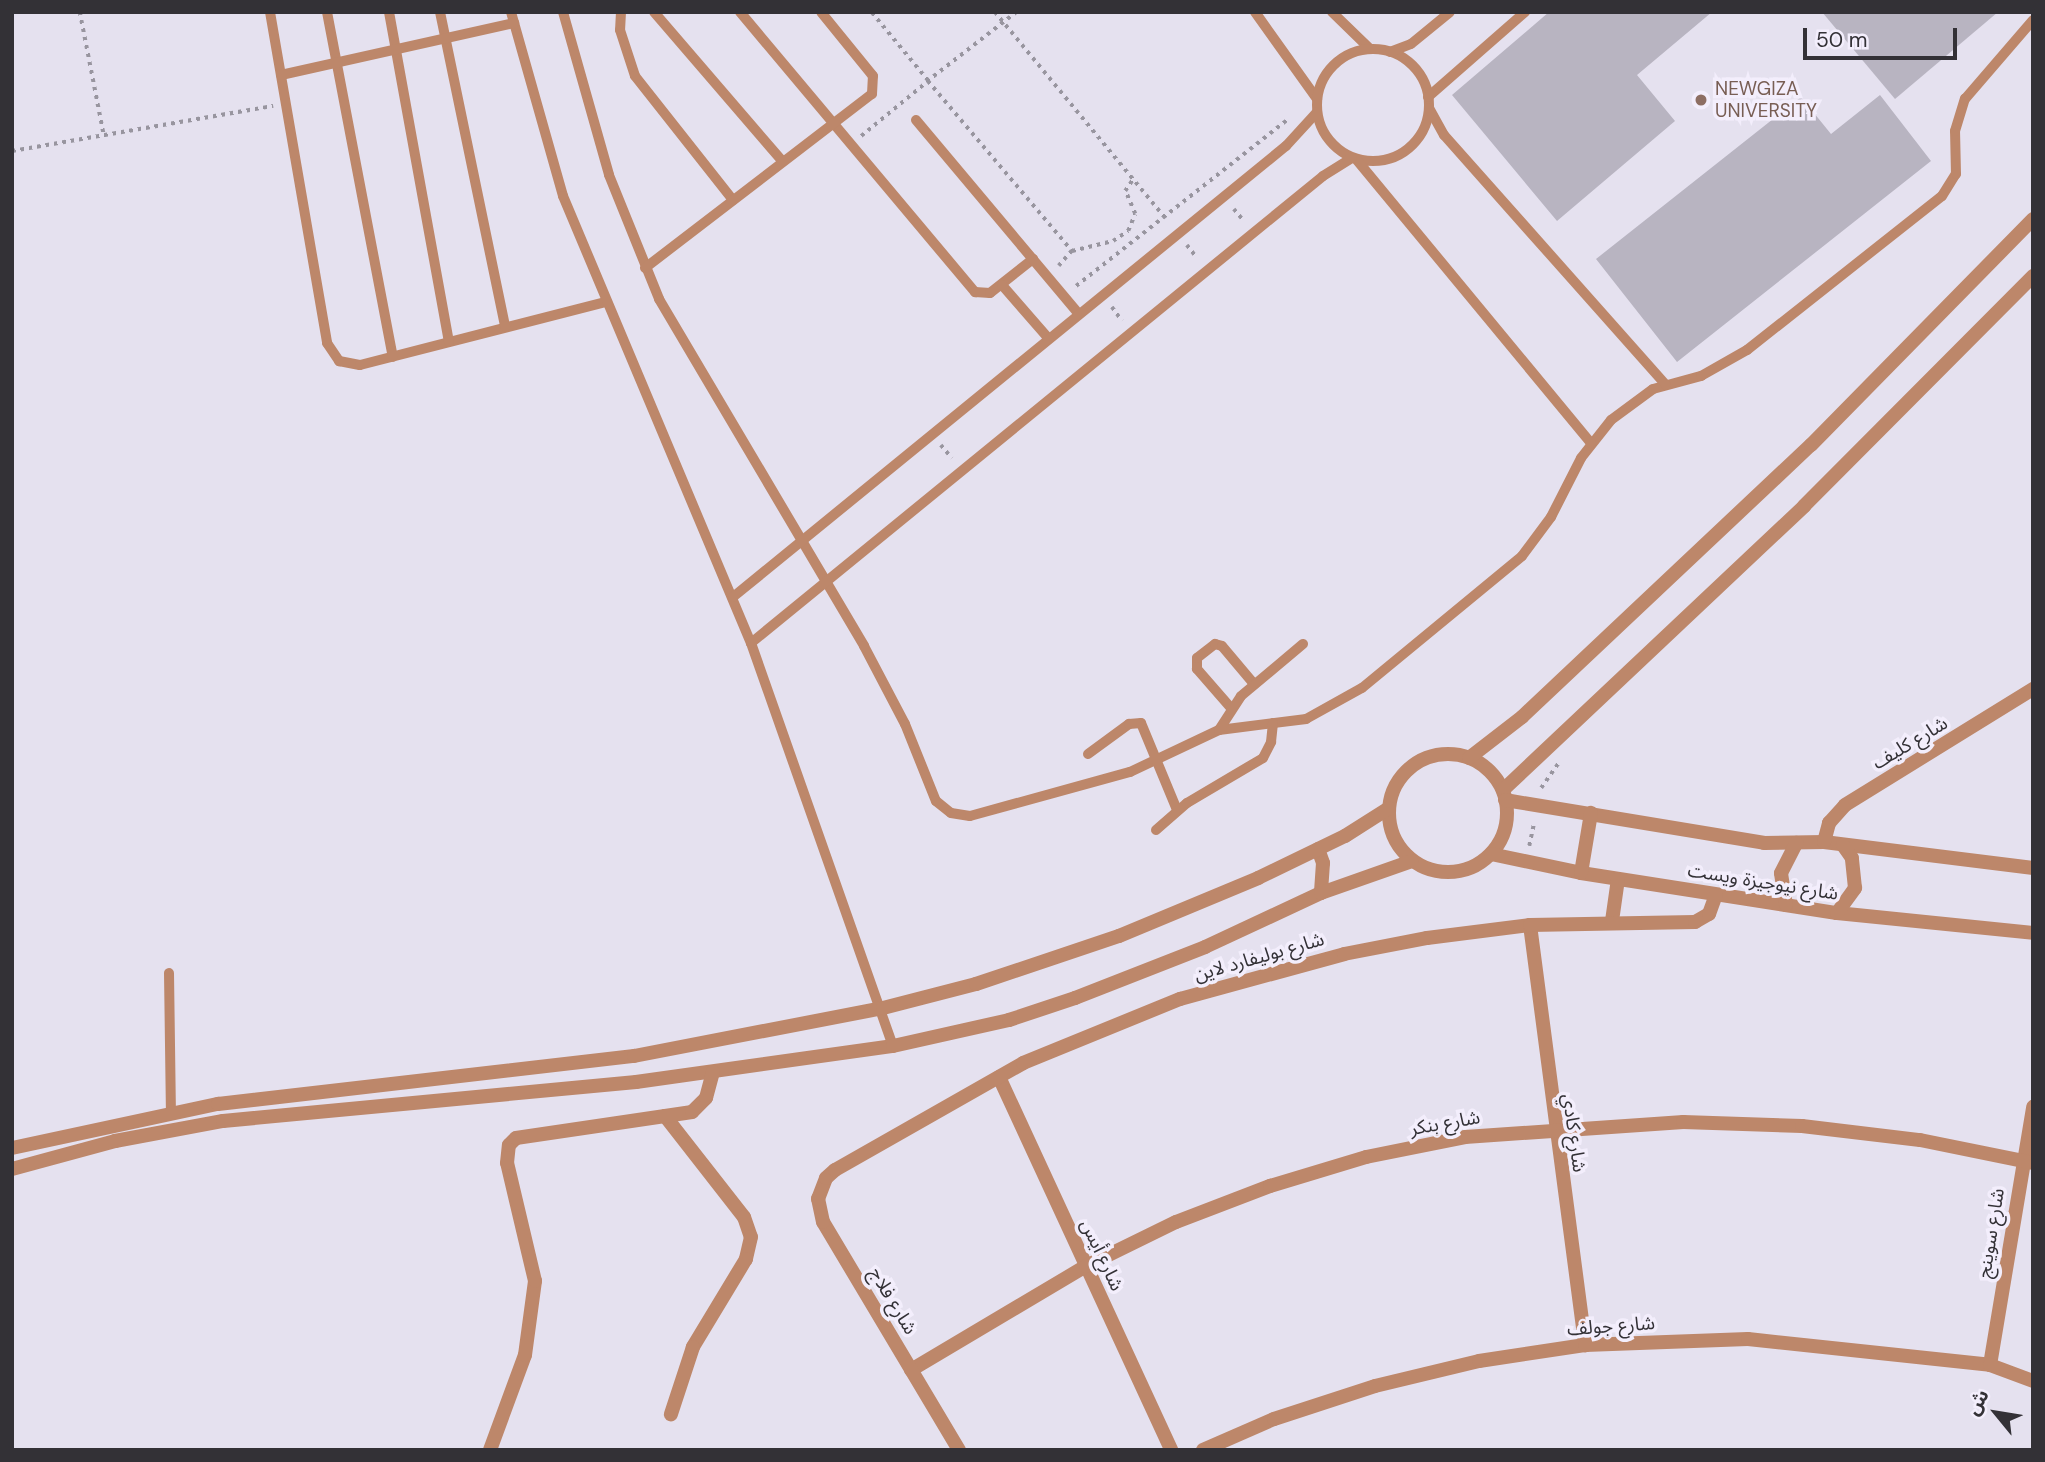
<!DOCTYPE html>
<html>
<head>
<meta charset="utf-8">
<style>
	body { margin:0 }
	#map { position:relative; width:2045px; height:1462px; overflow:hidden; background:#e5e1ef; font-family:"DM Sans","Noto Sans Arabic",sans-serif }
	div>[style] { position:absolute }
	.building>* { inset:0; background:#b8b4c1 }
	.path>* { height:3.5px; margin-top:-1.75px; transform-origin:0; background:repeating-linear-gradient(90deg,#98959f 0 3.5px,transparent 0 8.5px) }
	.lane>* { height:10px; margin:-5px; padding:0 5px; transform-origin:5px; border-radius:5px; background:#bd876a }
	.lane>.ring { margin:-5px; padding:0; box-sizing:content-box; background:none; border:10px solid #bd876a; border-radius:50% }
	.street>* { height:14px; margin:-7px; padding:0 7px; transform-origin:7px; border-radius:7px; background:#bd876a }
	.street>.ring { margin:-7px; padding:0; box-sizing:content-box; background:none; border:14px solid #bd876a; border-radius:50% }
	.dots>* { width:19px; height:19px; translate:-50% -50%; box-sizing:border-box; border:4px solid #f3eefc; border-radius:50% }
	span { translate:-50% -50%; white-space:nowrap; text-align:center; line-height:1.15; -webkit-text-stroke:7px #f3eefc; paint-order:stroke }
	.education-label { font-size:19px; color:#785e54 }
	.left { translate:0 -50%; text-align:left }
	.street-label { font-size:19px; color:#333136 }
	.frame { position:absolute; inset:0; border:14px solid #333136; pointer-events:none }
	.north { position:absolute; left:1961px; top:1378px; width:70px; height:70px; -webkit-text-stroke:5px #f3eefc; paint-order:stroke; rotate:300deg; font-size:19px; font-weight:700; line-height:28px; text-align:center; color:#333136 }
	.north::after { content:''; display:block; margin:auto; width:24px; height:32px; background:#333136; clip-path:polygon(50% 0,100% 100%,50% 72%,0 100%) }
	.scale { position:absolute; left:1803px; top:28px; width:154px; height:32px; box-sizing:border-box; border:4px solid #333136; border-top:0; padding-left:9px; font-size:21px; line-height:24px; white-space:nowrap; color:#333136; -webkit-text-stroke:5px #f3eefc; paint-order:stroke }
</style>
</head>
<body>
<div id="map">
	<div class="building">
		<div style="clip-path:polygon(1549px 12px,1712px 12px,1637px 75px,1675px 121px,1557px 221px,1452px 95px)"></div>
		<div style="clip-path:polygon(1822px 12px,1998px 12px,1895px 99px)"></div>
		<div style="clip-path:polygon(1880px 95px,1931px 161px,1677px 362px,1596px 259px,1801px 97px,1831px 134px)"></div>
	</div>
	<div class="path">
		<div style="left:80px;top:12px;width:126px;rotate:79deg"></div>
		<div style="left:995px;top:12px;width:270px;rotate:50.4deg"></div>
		<div style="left:1017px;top:12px;width:113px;rotate:142.2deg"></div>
		<div style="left:928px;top:81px;width:223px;rotate:49.7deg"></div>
		<div style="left:1072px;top:251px;width:20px;rotate:131deg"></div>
		<div style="left:861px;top:136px;width:87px;rotate:-39.4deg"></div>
		<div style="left:928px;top:81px;width:89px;rotate:-129.6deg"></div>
		<div style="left:12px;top:151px;width:265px;rotate:-9.8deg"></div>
		<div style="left:1234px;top:209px;width:16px;rotate:50deg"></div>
		<div style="left:1187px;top:245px;width:16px;rotate:52deg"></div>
		<div style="left:1072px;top:251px;width:42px;rotate:-13.7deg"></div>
		<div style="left:1113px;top:241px;width:18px;rotate:-34deg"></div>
		<div style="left:1128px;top:231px;width:18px;rotate:-68deg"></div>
		<div style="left:1135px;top:214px;width:25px;rotate:-113deg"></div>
		<div style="left:1125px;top:191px;width:14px;rotate:-56deg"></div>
		<div style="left:1076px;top:286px;width:268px;rotate:-38.2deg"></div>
		<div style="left:1112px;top:307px;width:17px;rotate:54deg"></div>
		<div style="left:941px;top:445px;width:17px;rotate:50deg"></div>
		<div style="left:1541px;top:788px;width:33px;rotate:-55deg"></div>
		<div style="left:1529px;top:846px;width:24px;rotate:-78deg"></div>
	</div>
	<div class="lane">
		<div style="left:270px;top:12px;width:336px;rotate:80.2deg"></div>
		<div style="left:327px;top:343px;width:22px;rotate:56deg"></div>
		<div style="left:339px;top:361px;width:21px;rotate:11deg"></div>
		<div style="left:360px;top:365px;width:253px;rotate:-14.4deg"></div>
		<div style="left:327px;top:12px;width:351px;rotate:79.2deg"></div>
		<div style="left:389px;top:12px;width:335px;rotate:79.7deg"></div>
		<div style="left:440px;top:12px;width:321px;rotate:78.3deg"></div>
		<div style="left:511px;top:12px;width:191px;rotate:74.2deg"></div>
		<div style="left:563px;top:196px;width:485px;rotate:67.2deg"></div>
		<div style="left:751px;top:643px;width:427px;rotate:70.6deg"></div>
		<div style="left:563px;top:12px;width:169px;rotate:74.2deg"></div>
		<div style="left:609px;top:175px;width:134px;rotate:68deg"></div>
		<div style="left:659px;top:299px;width:403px;rotate:59.4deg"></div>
		<div style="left:864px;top:646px;width:88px;rotate:62.3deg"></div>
		<div style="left:905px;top:724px;width:83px;rotate:68.1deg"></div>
		<div style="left:936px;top:801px;width:19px;rotate:39deg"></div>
		<div style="left:951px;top:813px;width:19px;rotate:9deg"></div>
		<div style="left:970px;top:816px;width:166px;rotate:-15.4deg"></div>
		<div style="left:1130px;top:772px;width:98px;rotate:-25.3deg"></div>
		<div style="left:1219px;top:730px;width:88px;rotate:-7.2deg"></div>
		<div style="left:1306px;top:719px;width:64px;rotate:-29deg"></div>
		<div style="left:1362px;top:688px;width:207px;rotate:-39.5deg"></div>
		<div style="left:1522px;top:556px;width:49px;rotate:-53.4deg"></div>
		<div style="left:1551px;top:517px;width:66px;rotate:-63deg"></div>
		<div style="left:1581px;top:458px;width:48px;rotate:-51.7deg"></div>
		<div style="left:1611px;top:420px;width:52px;rotate:-36.4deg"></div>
		<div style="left:1653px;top:389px;width:50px;rotate:-15.2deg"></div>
		<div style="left:1701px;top:376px;width:53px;rotate:-29.5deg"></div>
		<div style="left:1747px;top:350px;width:248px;rotate:-38.3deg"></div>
		<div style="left:1942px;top:196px;width:26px;rotate:-58deg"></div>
		<div style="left:1956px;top:174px;width:43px;rotate:-91.3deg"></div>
		<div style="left:1955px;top:131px;width:34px;rotate:-73deg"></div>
		<div style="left:1965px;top:99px;width:104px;rotate:-49.3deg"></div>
		<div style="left:621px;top:12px;width:18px;rotate:93deg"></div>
		<div style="left:620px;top:30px;width:48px;rotate:71.9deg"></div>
		<div style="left:635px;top:76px;width:158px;rotate:51.7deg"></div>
		<div style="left:654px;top:12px;width:196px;rotate:49.3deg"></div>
		<div style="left:740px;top:12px;width:366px;rotate:50deg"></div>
		<div style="left:975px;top:292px;width:15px;rotate:4deg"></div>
		<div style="left:990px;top:293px;width:55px;rotate:-38.3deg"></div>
		<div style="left:1255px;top:12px;width:107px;rotate:54.5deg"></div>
		<div style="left:1332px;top:12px;width:53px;rotate:44.2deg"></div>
		<div class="ring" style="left:1317px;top:49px;width:102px;height:102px"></div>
		<div style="left:1390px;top:52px;width:22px;rotate:-21deg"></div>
		<div style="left:1411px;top:44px;width:50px;rotate:-39.4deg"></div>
		<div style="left:281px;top:75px;width:239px;rotate:-12.6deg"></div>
		<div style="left:1428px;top:97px;width:129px;rotate:-41.2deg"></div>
		<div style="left:1429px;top:108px;width:31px;rotate:61deg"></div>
		<div style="left:1444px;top:135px;width:334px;rotate:48.4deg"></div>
		<div style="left:916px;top:120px;width:252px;rotate:50deg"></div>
		<div style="left:1356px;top:159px;width:369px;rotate:50.4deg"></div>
		<div style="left:645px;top:268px;width:286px;rotate:-37.5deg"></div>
		<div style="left:872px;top:94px;width:18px;rotate:-87deg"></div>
		<div style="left:873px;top:76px;width:82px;rotate:-129.1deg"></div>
		<div style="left:1002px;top:285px;width:70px;rotate:49deg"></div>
		<div style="left:733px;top:597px;width:714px;rotate:-39.2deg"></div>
		<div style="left:1286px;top:146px;width:46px;rotate:-47.6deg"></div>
		<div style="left:751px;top:643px;width:738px;rotate:-39.23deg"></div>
		<div style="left:1323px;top:176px;width:34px;rotate:-32deg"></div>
		<div style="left:1231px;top:708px;width:52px;rotate:-131.1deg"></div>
		<div style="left:1197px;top:669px;width:11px;rotate:-90deg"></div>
		<div style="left:1197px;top:658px;width:23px;rotate:-38deg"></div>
		<div style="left:1215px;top:644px;width:7px;rotate:16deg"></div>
		<div style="left:1222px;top:646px;width:50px;rotate:49.9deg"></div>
		<div style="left:1219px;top:730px;width:40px;rotate:-57.1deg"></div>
		<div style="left:1241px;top:696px;width:81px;rotate:-40deg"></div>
		<div style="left:1088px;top:754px;width:51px;rotate:-36.2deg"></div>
		<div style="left:1129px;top:724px;width:12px;rotate:-5deg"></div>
		<div style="left:1141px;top:723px;width:94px;rotate:67.5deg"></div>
		<div style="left:1156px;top:830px;width:41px;rotate:-41.1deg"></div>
		<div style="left:1187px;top:803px;width:88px;rotate:-30.6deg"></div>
		<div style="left:1263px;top:758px;width:18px;rotate:-63deg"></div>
		<div style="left:1271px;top:742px;width:19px;rotate:-84deg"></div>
		<div style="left:169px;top:973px;width:139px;rotate:89.2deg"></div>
	</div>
	<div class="street">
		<div class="ring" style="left:1389px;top:754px;width:104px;height:104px"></div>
		<div style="left:1469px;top:758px;width:67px;rotate:-37.7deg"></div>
		<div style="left:1522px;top:717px;width:397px;rotate:-43.3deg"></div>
		<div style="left:1811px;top:445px;width:317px;rotate:-45.5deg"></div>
		<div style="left:1503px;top:790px;width:414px;rotate:-43.3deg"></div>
		<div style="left:1804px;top:506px;width:325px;rotate:-45.1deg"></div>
		<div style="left:1505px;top:800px;width:263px;rotate:9.4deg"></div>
		<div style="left:1764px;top:843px;width:60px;rotate:-1deg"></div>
		<div style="left:1824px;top:842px;width:211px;rotate:7.1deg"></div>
		<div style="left:1824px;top:842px;width:20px;rotate:-75deg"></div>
		<div style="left:1829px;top:823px;width:24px;rotate:-48deg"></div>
		<div style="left:1845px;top:805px;width:221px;rotate:-31.7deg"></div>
		<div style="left:1318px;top:849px;width:15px;rotate:70deg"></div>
		<div style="left:1323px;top:863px;width:30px;rotate:94deg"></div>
		<div style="left:1491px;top:854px;width:92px;rotate:11.9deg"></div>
		<div style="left:1581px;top:873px;width:259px;rotate:8.9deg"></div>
		<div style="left:1837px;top:913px;width:197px;rotate:5.8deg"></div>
		<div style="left:1581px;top:873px;width:61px;rotate:-80.5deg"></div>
		<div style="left:1786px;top:905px;width:32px;rotate:-99deg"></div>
		<div style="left:1781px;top:873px;width:34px;rotate:-63deg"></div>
		<div style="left:1837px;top:913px;width:31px;rotate:-54deg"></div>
		<div style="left:1855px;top:888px;width:30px;rotate:-96deg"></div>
		<div style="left:1852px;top:858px;width:16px;rotate:-125deg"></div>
		<div style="left:1612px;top:921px;width:42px;rotate:-81.9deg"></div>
		<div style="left:1530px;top:925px;width:424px;rotate:82.5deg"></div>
		<div style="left:999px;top:1077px;width:411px;rotate:65.2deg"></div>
		<div style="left:665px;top:1116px;width:128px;rotate:52deg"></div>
		<div style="left:744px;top:1217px;width:21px;rotate:71deg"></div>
		<div style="left:751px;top:1237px;width:23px;rotate:103deg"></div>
		<div style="left:746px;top:1259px;width:103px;rotate:121.1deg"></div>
		<div style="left:693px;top:1347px;width:71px;rotate:108.2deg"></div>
		<div style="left:12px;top:1148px;width:211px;rotate:-12.1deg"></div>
		<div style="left:218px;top:1104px;width:419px;rotate:-6.6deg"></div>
		<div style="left:634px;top:1056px;width:254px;rotate:-10.9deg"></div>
		<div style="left:883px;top:1008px;width:96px;rotate:-14.5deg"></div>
		<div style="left:976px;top:984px;width:151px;rotate:-18.6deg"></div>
		<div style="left:1119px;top:936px;width:151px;rotate:-22.6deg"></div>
		<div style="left:1258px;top:878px;width:97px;rotate:-25.8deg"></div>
		<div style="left:1345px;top:836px;width:52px;rotate:-32.5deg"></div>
		<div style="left:12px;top:1169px;width:107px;rotate:-15.2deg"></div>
		<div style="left:115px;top:1141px;width:110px;rotate:-10.5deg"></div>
		<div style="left:223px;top:1121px;width:415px;rotate:-5.4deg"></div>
		<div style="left:636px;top:1082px;width:260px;rotate:-8deg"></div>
		<div style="left:893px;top:1046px;width:119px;rotate:-12.6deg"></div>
		<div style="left:1009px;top:1020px;width:70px;rotate:-18.4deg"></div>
		<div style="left:1075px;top:998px;width:140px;rotate:-21.4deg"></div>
		<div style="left:1205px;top:947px;width:128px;rotate:-25deg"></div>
		<div style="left:1321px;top:893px;width:96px;rotate:-19.4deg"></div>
		<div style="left:1990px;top:1365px;width:262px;rotate:-80.5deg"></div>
		<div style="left:911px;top:1370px;width:204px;rotate:-30.7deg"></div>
		<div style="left:1086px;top:1266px;width:100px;rotate:-26.1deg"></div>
		<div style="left:1176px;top:1222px;width:101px;rotate:-21deg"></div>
		<div style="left:1270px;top:1186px;width:100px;rotate:-16.8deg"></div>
		<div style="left:1366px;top:1157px;width:101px;rotate:-11.4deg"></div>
		<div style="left:1465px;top:1137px;width:219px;rotate:-3.9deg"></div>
		<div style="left:1683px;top:1122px;width:119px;rotate:1.9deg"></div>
		<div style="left:1802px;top:1126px;width:119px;rotate:6.8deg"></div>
		<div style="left:1920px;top:1140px;width:115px;rotate:11.5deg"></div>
		<div style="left:490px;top:1450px;width:101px;rotate:-69.8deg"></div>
		<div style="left:525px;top:1355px;width:75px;rotate:-82.3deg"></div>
		<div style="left:535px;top:1281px;width:121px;rotate:-103.3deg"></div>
		<div style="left:507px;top:1163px;width:18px;rotate:-84deg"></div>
		<div style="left:509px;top:1145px;width:10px;rotate:-45deg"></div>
		<div style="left:516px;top:1138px;width:178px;rotate:-8.4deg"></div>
		<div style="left:692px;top:1112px;width:20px;rotate:-45deg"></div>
		<div style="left:706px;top:1098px;width:27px;rotate:-75deg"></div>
		<div style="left:959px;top:1450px;width:265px;rotate:-120.8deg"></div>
		<div style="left:823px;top:1222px;width:24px;rotate:-102deg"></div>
		<div style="left:818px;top:1199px;width:22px;rotate:-69deg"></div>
		<div style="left:826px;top:1178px;width:12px;rotate:-42deg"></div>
		<div style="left:835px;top:1170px;width:216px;rotate:-29.6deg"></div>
		<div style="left:1023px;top:1063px;width:170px;rotate:-22.2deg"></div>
		<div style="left:1180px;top:999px;width:170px;rotate:-15.3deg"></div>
		<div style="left:1344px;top:954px;width:85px;rotate:-10.9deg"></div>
		<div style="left:1427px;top:938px;width:104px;rotate:-7.2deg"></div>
		<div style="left:1530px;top:925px;width:165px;rotate:-1deg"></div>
		<div style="left:1695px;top:922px;width:16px;rotate:-30deg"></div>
		<div style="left:1709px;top:914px;width:20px;rotate:-70deg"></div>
		<div style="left:1203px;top:1450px;width:77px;rotate:-23.6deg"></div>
		<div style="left:1274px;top:1419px;width:106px;rotate:-18.1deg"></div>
		<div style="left:1375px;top:1386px;width:107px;rotate:-13.5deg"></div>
		<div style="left:1479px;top:1361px;width:107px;rotate:-8.6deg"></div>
		<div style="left:1585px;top:1345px;width:163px;rotate:-2.1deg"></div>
		<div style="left:1748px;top:1339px;width:243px;rotate:6.1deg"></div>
		<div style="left:1990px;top:1365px;width:46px;rotate:20.4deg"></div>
	</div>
	<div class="dots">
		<div style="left:1701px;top:100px;background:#8d6e63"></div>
	</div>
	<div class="education-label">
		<span class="left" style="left:1715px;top:100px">NEWGIZA<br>UNIVERSITY</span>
	</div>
	<div class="street-label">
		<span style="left:1910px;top:743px;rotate:-31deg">شارع كليف</span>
		<span style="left:1763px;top:882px;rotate:9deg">شارع نيوجيزة ويست</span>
		<span style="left:1259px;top:957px;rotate:-16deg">شارع بوليفارد لاين</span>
		<span style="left:1445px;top:1123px;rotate:-10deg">شارع بنكر</span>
		<span style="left:1574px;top:1133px;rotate:82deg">شارع كادي</span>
		<span style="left:1991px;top:1233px;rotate:-81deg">شارع سوينج</span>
		<span style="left:1102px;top:1255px;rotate:65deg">شارع أيس</span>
		<span style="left:893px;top:1301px;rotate:59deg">شارع فلاج</span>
		<span style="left:1611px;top:1326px;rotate:-4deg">شارع جولف</span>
	</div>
	<div class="frame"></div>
	<div class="north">ش</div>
	<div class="scale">50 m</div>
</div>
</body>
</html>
